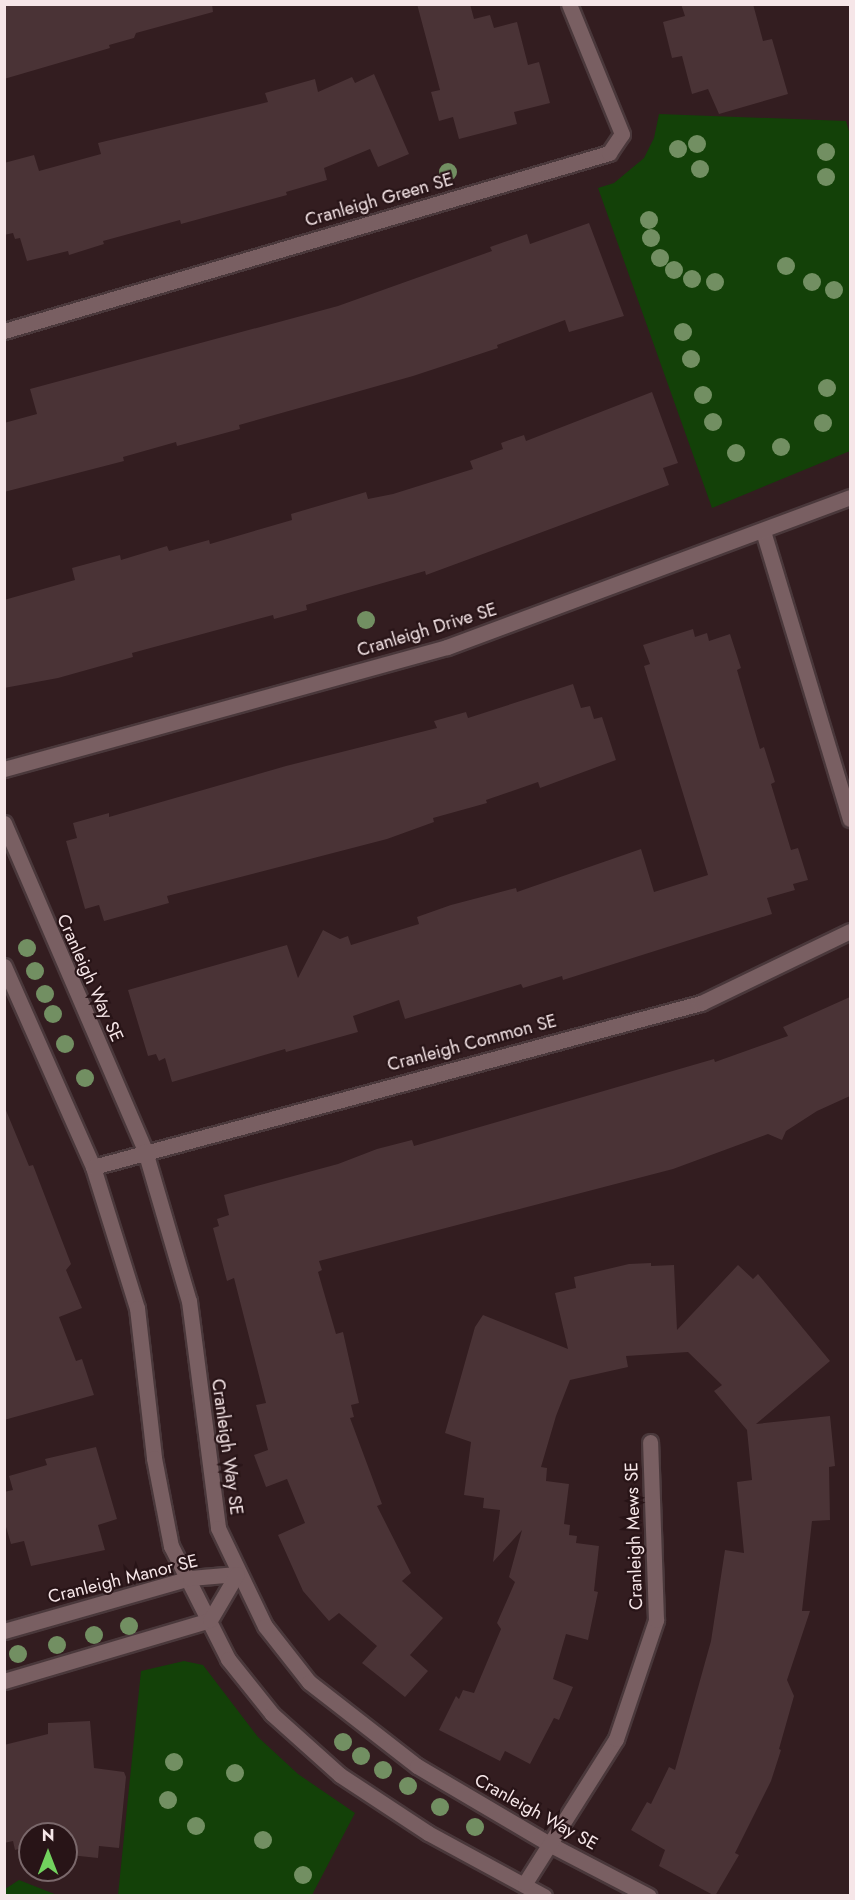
<!DOCTYPE html>
<html>
<head>
<meta charset="utf-8">
<style>
	body { margin:0 }
	#map { position:relative; width:855px; height:1900px; overflow:hidden; background:#331d20; font-family:Jost,sans-serif }
	div>[style] { position:absolute }
	.green>* { inset:0; background:#134108 }
	.building>* { inset:0; background:#4a3336 }
	.roads { filter:drop-shadow(2px 0 #4a383b) drop-shadow(-2px 0 #4a383b) drop-shadow(0 2px #4a383b) drop-shadow(0 -2px #4a383b) }
	.street>* { height:15px; margin:-7.5px; padding:0 7.5px; transform-origin:7.5px; border-radius:7.5px; background:#795f62 }
	.trees>* { width:18px; height:18px; margin:-9px; border-radius:50%; background:#728f62 }
	span { translate:-50% -50%; white-space:nowrap; text-align:center; line-height:1.15; -webkit-text-stroke:4.5px #281417; paint-order:stroke }
	.street-label { font-size:18px; color:#f6e6e8 }
	.frame { position:absolute; inset:0; border:6px solid #f6e6e8; pointer-events:none }
	.north { position:absolute; left:18px; top:1822px; width:60px; height:60px; box-sizing:border-box; background:#281417; border:2px solid #7a686b; border-radius:50%; rotate:0deg; font-size:16px; font-weight:700; line-height:24px; text-align:center; color:#f6e6e8 }
	.north::after { content:''; display:block; margin:auto; width:21px; height:27px; background:#72d25e; clip-path:polygon(50% 0,100% 100%,50% 72%,0 100%) }
</style>
</head>
<body>
<div id="map">
	<div class="green">
		<div style="clip-path:polygon(659px 114px,846px 121px,850px 135px,850px 451px,712px 508px,598px 188px,614px 183px,644px 158px,654px 138px)"></div>
		<div style="clip-path:polygon(184px 1661px,203px 1665px,258px 1737px,298px 1774px,355px 1813px,312px 1895px,118px 1895px,141px 1671px)"></div>
		<div style="clip-path:polygon(19px 1880px,57px 1895px,5px 1895px,5px 1889px)"></div>
	</div>
	<div class="building">
		<div style="clip-path:polygon(4px 4px,212px 4px,213px 12px,136px 33px,134px 38px,109px 45px,110px 48px,4px 79px)"></div>
		<div style="clip-path:polygon(417px 4px,470px 4px,474px 19px,490px 15px,494px 28px,517px 22px,528px 65px,539px 62px,550px 103px,514px 112px,517px 124px,459px 139px,453px 117px,439px 121px,431px 92px,440px 90px)"></div>
		<div style="clip-path:polygon(681px 4px,753px 4px,763px 41px,772px 39px,788px 94px,719px 114px,708px 89px,692px 94px,682px 56px,672px 58px,663px 22px,685px 16px)"></div>
		<div style="clip-path:polygon(374px 74px,409px 154px,378px 167px,370px 149px,324px 168px,327px 180px,286px 192px,287px 195px,181px 224px,180px 220px,103px 241px,104px 244px,69px 255px,68px 251px,27px 261px,20px 238px,15px 239px,13px 233px,4px 235px,4px 163px,34px 155px,39px 171px,101px 154px,98px 143px,268px 102px,265px 93px,315px 79px,318px 92px,352px 77px,355px 83px)"></div>
		<div style="clip-path:polygon(589px 223px,624px 316px,569px 332px,565px 320px,497px 345px,498px 348px,413px 376px,239px 425px,240px 429px,177px 446px,176px 442px,123px 457px,124px 461px,4px 492px,4px 423px,37px 414px,30px 389px,338px 306px,492px 251px,490px 247px,527px 234px,530px 244px)"></div>
		<div style="clip-path:polygon(652px 392px,678px 463px,663px 468px,669px 485px,426px 575px,425px 571px,306px 605px,307px 610px,274px 619px,273px 615px,132px 653px,133px 657px,58px 678px,4px 688px,4px 600px,75px 580px,72px 568px,120px 555px,121px 560px,167px 546px,169px 551px,209px 540px,210px 544px,292px 520px,291px 514px,366px 492px,368px 499px,393px 494px,473px 469px,470px 461px,503px 449px,501px 443px,524px 435px,526px 441px)"></div>
		<div style="clip-path:polygon(693px 629px,695px 637px,707px 633px,709px 641px,730px 634px,741px 668px,737px 670px,760px 749px,764px 747px,775px 782px,771px 784px,791px 850px,798px 848px,808px 880px,793px 884px,795px 890px,767px 898px,772px 914px,563px 980px,562px 976px,523px 988px,521px 984px,405px 1019px,399px 1000px,353px 1016px,358px 1032px,286px 1052px,285px 1049px,172px 1082px,165px 1058px,159px 1061px,156px 1054px,148px 1056px,128px 990px,287px 945px,298px 978px,323px 930px,340px 939px,348px 936px,351px 945px,419px 924px,417px 917px,451px 905px,516px 888px,517px 892px,641px 849px,654px 892px,708px 875px,644px 666px,650px 664px,643px 645px)"></div>
		<div style="clip-path:polygon(573px 684px,581px 708px,590px 706px,594px 719px,602px 717px,616px 760px,540px 788px,538px 782px,486px 800px,487px 803px,433px 818px,434px 822px,387px 839px,167px 896px,169px 903px,104px 921px,99px 905px,85px 909px,66px 841px,77px 838px,73px 823px,109px 813px,109px 817px,286px 766px,437px 728px,434px 721px,466px 712px,468px 718px)"></div>
		<div style="clip-path:polygon(850px 997px,850px 1096px,817px 1111px,786px 1131px,782px 1140px,768px 1134px,673px 1169px,319px 1261px,322px 1270px,318px 1272px,336px 1334px,343px 1332px,359px 1403px,351px 1405px,354px 1417px,350px 1418px,382px 1504px,377px 1506px,411px 1573px,402px 1581px,443px 1618px,410px 1655px,428px 1671px,405px 1697px,362px 1663px,377px 1646px,339px 1613px,329px 1621px,303px 1591px,278px 1535px,305px 1523px,287px 1479px,266px 1487px,254px 1455px,268px 1450px,256px 1405px,266px 1403px,234px 1278px,227px 1281px,213px 1228px,219px 1226px,217px 1219px,229px 1215px,224px 1195px,338px 1164px,377px 1149px,412px 1140px,414px 1146px,714px 1059px,715px 1062px,788px 1036px,783px 1027px)"></div>
		<div style="clip-path:polygon(5px 1108px,29px 1166px,33px 1165px,71px 1264px,66px 1270px,82px 1308px,59px 1317px,76px 1361px,82px 1359px,94px 1395px,4px 1420px)"></div>
		<div style="clip-path:polygon(651px 1263px,651px 1266px,674px 1265px,677px 1330px,738px 1265px,753px 1279px,758px 1274px,830px 1361px,756px 1424px,830px 1416px,835px 1466px,829px 1467px,830px 1520px,812px 1521px,802px 1611px,810px 1611px,787px 1680px,794px 1696px,779px 1749px,781px 1750px,771px 1781px,735px 1853px,739px 1855px,715px 1896px,659px 1866px,665px 1850px,631px 1830px,647px 1802px,651px 1804px,669px 1767px,675px 1770px,711px 1641px,725px 1550px,744px 1553px,737px 1482px,752px 1480px,747px 1430px,714px 1391px,722px 1385px,688px 1352px,626px 1356px,628px 1367px,570px 1380px,556px 1416px,541px 1467px,547px 1468px,546px 1481px,569px 1484px,564px 1524px,570px 1525px,569px 1535px,577px 1536px,576px 1543px,599px 1546px,594px 1591px,598px 1592px,588px 1640px,566px 1634px,553px 1679px,573px 1687px,559px 1720px,554px 1718px,530px 1764px,505px 1751px,500px 1761px,439px 1730px,456px 1696px,459px 1699px,463px 1690px,474px 1693px,501px 1629px,497px 1623px,515px 1582px,509px 1577px,522px 1530px,493px 1562px,500px 1510px,483px 1508px,484px 1498px,464px 1495px,471px 1442px,445px 1433px,475px 1327px,483px 1315px,568px 1349px,555px 1293px,576px 1288px,574px 1277px,629px 1264px)"></div>
		<div style="clip-path:polygon(96px 1447px,117px 1519px,98px 1525px,105px 1550px,31px 1566px,24px 1541px,11px 1544px,4px 1520px,4px 1492px,13px 1490px,9px 1476px,47px 1465px,45px 1459px)"></div>
		<div style="clip-path:polygon(90px 1721px,94px 1768px,124px 1772px,126px 1777px,119px 1848px,99px 1846px,98px 1858px,70px 1855px,71px 1836px,66px 1834px,30px 1834px,30px 1846px,15px 1850px,13px 1841px,4px 1843px,4px 1745px,48px 1734px,48px 1723px)"></div>
	</div>
	<div class="roads">
		<div class="street">
			<div style="left:4px;top:331px;width:631px;rotate:-16.39deg"></div>
			<div style="left:609px;top:153px;width:23px;rotate:-56deg"></div>
			<div style="left:622px;top:134px;width:140px;rotate:-112.2deg"></div>
			<div style="left:763px;top:531px;width:301px;rotate:73.2deg"></div>
			<div style="left:4px;top:769px;width:459px;rotate:-15.4deg"></div>
			<div style="left:447px;top:647px;width:430px;rotate:-20.4deg"></div>
			<div style="left:4px;top:823px;width:357px;rotate:66.7deg"></div>
			<div style="left:145px;top:1151px;width:156px;rotate:73.7deg"></div>
			<div style="left:189px;top:1301px;width:229px;rotate:82.7deg"></div>
			<div style="left:218px;top:1528px;width:109px;rotate:64.4deg"></div>
			<div style="left:265px;top:1626px;width:71px;rotate:51.8deg"></div>
			<div style="left:309px;top:1682px;width:137px;rotate:37.9deg"></div>
			<div style="left:417px;top:1766px;width:156px;rotate:30.5deg"></div>
			<div style="left:551px;top:1845px;width:110px;rotate:27.5deg"></div>
			<div style="left:4px;top:966px;width:220px;rotate:66.1deg"></div>
			<div style="left:93px;top:1167px;width:148px;rotate:72.7deg"></div>
			<div style="left:137px;top:1308px;width:151px;rotate:83.5deg"></div>
			<div style="left:154px;top:1458px;width:90px;rotate:79.1deg"></div>
			<div style="left:171px;top:1546px;width:127px;rotate:63.2deg"></div>
			<div style="left:228px;top:1659px;width:70px;rotate:51.3deg"></div>
			<div style="left:272px;top:1714px;width:91px;rotate:41.9deg"></div>
			<div style="left:340px;top:1775px;width:105px;rotate:33.4deg"></div>
			<div style="left:428px;top:1833px;width:132px;rotate:28.5deg"></div>
			<div style="left:93px;top:1167px;width:630px;rotate:-15.1deg"></div>
			<div style="left:701px;top:1003px;width:165px;rotate:-25.8deg"></div>
			<div style="left:4px;top:1631px;width:193px;rotate:-15.9deg"></div>
			<div style="left:190px;top:1578px;width:47px;rotate:-4.9deg"></div>
			<div style="left:4px;top:1681px;width:215px;rotate:-16.5deg"></div>
			<div style="left:210px;top:1620px;width:53px;rotate:-59.6deg"></div>
			<div style="left:525px;top:1883px;width:170px;rotate:-57.7deg"></div>
			<div style="left:616px;top:1739px;width:126px;rotate:-71.4deg"></div>
			<div style="left:656px;top:1620px;width:178px;rotate:-91.9deg"></div>
		</div>
	</div>
	<div class="trees">
		<div style="left:697px;top:144px"></div>
		<div style="left:678px;top:149px"></div>
		<div style="left:826px;top:152px"></div>
		<div style="left:700px;top:169px"></div>
		<div style="left:448px;top:172px"></div>
		<div style="left:826px;top:177px"></div>
		<div style="left:649px;top:220px"></div>
		<div style="left:651px;top:238px"></div>
		<div style="left:660px;top:258px"></div>
		<div style="left:786px;top:266px"></div>
		<div style="left:674px;top:270px"></div>
		<div style="left:692px;top:279px"></div>
		<div style="left:715px;top:282px"></div>
		<div style="left:812px;top:282px"></div>
		<div style="left:834px;top:290px"></div>
		<div style="left:683px;top:332px"></div>
		<div style="left:691px;top:359px"></div>
		<div style="left:827px;top:388px"></div>
		<div style="left:703px;top:395px"></div>
		<div style="left:713px;top:422px"></div>
		<div style="left:823px;top:423px"></div>
		<div style="left:781px;top:447px"></div>
		<div style="left:736px;top:453px"></div>
		<div style="left:366px;top:620px"></div>
		<div style="left:27px;top:948px"></div>
		<div style="left:35px;top:971px"></div>
		<div style="left:45px;top:994px"></div>
		<div style="left:53px;top:1014px"></div>
		<div style="left:65px;top:1044px"></div>
		<div style="left:85px;top:1078px"></div>
		<div style="left:129px;top:1626px"></div>
		<div style="left:94px;top:1635px"></div>
		<div style="left:57px;top:1645px"></div>
		<div style="left:18px;top:1654px"></div>
		<div style="left:343px;top:1742px"></div>
		<div style="left:361px;top:1756px"></div>
		<div style="left:174px;top:1762px"></div>
		<div style="left:383px;top:1770px"></div>
		<div style="left:235px;top:1773px"></div>
		<div style="left:408px;top:1786px"></div>
		<div style="left:168px;top:1800px"></div>
		<div style="left:440px;top:1807px"></div>
		<div style="left:196px;top:1826px"></div>
		<div style="left:475px;top:1827px"></div>
		<div style="left:263px;top:1840px"></div>
		<div style="left:303px;top:1875px"></div>
	</div>
	<div class="street-label">
		<span style="left:379px;top:200px;rotate:-16deg">Cranleigh Green SE</span>
		<span style="left:427px;top:630px;rotate:-17deg">Cranleigh Drive SE</span>
		<span style="left:90px;top:978px;rotate:66deg">Cranleigh Way SE</span>
		<span style="left:472px;top:1043px;rotate:-15deg">Cranleigh Common SE</span>
		<span style="left:227px;top:1447px;rotate:82deg">Cranleigh Way SE</span>
		<span style="left:634px;top:1536px;rotate:-92deg">Cranleigh Mews SE</span>
		<span style="left:123px;top:1579px;rotate:-14deg">Cranleigh Manor SE</span>
		<span style="left:536px;top:1812px;rotate:29deg">Cranleigh Way SE</span>
	</div>
	<div class="frame"></div>
	<div class="north">N</div>
</div>
</body>
</html>
